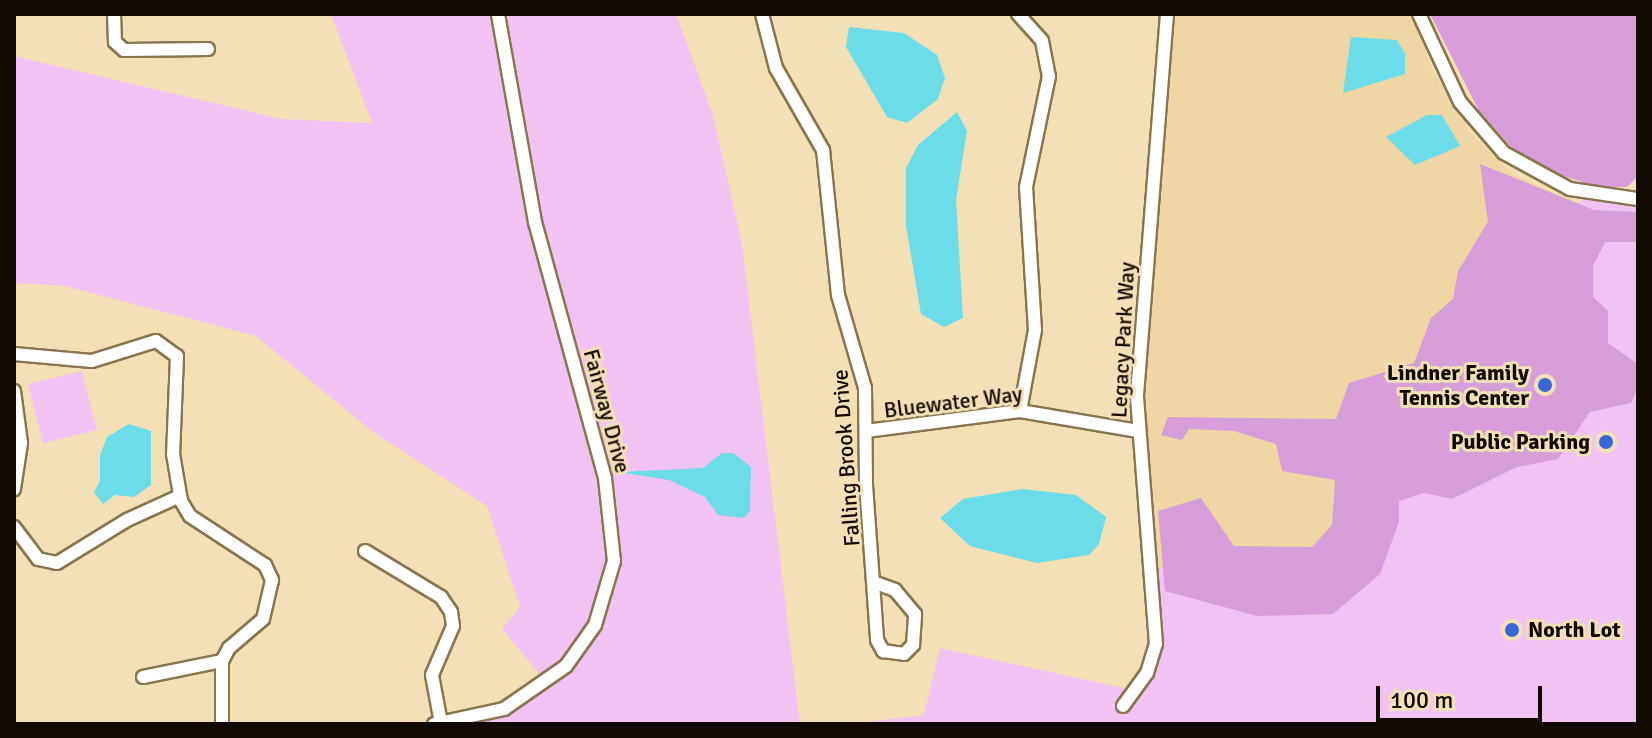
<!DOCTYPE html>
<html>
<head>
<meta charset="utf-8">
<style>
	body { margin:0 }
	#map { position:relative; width:1652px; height:738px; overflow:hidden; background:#f4e0b6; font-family:Signika,sans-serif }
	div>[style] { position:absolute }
	.built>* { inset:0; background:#eed6a5 }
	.green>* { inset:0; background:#f0c3f2 }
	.forest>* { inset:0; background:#d69dd9 }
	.water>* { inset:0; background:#6bdce8 }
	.roads { filter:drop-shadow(2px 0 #887650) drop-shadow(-2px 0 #887650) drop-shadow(0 2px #887650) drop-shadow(0 -2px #887650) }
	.minor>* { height:12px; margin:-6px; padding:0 6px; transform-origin:6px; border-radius:6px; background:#fff }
	.dots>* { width:22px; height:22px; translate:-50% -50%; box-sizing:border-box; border:4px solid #f4e0b6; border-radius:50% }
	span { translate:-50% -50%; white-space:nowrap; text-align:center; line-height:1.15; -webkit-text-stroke:6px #f4e0b6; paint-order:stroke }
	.street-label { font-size:22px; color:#110a00 }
	.poi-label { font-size:22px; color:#110a00; font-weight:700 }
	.right { translate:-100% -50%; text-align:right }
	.left { translate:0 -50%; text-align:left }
	.frame { position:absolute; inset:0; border:16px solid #110a00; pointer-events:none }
	.scale { position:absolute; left:1376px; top:686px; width:166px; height:36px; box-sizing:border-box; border:4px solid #110a00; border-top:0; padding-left:10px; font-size:24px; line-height:28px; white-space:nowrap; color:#110a00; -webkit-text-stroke:6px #f4e0b6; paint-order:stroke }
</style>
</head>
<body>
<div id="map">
	<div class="built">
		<div style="clip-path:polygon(1171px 14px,1411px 14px,1433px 71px,1471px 134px,1514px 175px,1579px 203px,1323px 572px,1158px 568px,1143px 425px)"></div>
	</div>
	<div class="green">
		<div style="clip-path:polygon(331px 14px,676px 14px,713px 115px,742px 244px,800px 724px,434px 724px,463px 720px,547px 683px,502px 629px,520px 607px,487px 506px,373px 432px,256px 336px,65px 286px,14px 283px,14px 56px,281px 119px,372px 123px)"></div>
		<div style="clip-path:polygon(1586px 194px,1638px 199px,1638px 724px,849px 724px,924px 715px,940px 648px,1137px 691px,1156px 644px,1151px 568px,1323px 572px)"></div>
		<div style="clip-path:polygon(82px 371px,97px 430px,43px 443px,28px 384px)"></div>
	</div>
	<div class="forest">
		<div style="clip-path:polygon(1430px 14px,1638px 14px,1638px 176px,1627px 187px,1598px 187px,1554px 173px,1514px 150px,1479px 111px)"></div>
		<div style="clip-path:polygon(1480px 164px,1594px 210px,1638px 212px,1638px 242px,1605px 242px,1593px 266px,1593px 297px,1608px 311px,1608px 343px,1638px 364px,1638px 388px,1631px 403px,1590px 412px,1558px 459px,1517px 467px,1452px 499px,1424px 493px,1399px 501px,1399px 522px,1380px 574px,1333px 614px,1257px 616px,1165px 591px,1158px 511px,1201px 498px,1234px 546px,1312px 547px,1332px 525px,1335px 480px,1282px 471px,1276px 444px,1234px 431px,1189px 429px,1182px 440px,1161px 435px,1168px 417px,1336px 419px,1349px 383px,1414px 363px,1431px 318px,1453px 299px,1458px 271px,1488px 222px)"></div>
	</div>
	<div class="water">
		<div style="clip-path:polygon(849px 27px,904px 33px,937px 55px,945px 78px,938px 99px,907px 123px,887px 117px,846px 47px)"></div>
		<div style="clip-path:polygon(1351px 37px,1397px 40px,1405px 54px,1405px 74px,1343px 93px)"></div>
		<div style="clip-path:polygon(957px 112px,967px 131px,956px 200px,963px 318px,944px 327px,921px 314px,906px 226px,906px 168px,918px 145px)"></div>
		<div style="clip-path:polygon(1427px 115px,1442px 115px,1460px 146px,1415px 165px,1386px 137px)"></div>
		<div style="clip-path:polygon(129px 424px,151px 431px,151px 485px,134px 497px,115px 495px,103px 504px,94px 492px,100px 481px,100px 455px,107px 437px)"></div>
		<div style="clip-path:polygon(722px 453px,733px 453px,751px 467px,750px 511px,744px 518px,718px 515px,705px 497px,669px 480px,619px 472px,703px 468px)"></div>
		<div style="clip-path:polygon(1023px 489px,1076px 495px,1106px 517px,1099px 544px,1089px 555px,1037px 563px,970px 546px,940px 518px,963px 499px)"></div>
	</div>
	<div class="roads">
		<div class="minor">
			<div style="left:114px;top:14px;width:28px;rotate:88deg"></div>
			<div style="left:115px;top:42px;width:12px;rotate:42deg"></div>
			<div style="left:124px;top:50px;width:84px;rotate:-0.7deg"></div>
			<div style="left:762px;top:14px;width:56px;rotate:75.5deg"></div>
			<div style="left:776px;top:68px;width:95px;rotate:60.2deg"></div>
			<div style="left:823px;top:150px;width:146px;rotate:84.1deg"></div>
			<div style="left:838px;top:295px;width:97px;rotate:73.8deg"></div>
			<div style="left:865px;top:388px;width:97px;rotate:89.4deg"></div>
			<div style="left:866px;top:485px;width:155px;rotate:85.9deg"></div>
			<div style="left:877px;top:640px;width:13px;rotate:61deg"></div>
			<div style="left:883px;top:651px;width:21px;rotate:8deg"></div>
			<div style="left:904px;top:654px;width:13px;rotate:-45deg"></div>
			<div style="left:913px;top:645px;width:31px;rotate:-86deg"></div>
			<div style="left:915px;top:614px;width:31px;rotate:-130deg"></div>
			<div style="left:895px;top:590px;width:23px;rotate:-160deg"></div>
			<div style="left:1018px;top:14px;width:36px;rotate:48deg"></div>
			<div style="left:1042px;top:41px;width:36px;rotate:79deg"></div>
			<div style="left:1049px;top:76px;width:113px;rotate:101.7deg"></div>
			<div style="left:1026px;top:187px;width:143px;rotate:86.4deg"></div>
			<div style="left:1035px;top:330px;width:82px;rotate:100.5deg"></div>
			<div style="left:1419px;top:14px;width:97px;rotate:65deg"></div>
			<div style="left:1460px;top:102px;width:67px;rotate:49.2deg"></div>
			<div style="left:1504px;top:153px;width:75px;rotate:28.6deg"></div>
			<div style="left:1570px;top:189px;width:69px;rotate:8.4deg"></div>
			<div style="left:14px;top:354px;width:78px;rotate:5.1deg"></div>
			<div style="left:92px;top:361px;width:67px;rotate:-17.4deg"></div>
			<div style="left:156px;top:341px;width:26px;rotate:36deg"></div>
			<div style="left:177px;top:356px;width:98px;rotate:92.3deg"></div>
			<div style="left:173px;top:454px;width:48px;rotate:80.3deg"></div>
			<div style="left:181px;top:501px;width:17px;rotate:59deg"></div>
			<div style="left:190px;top:516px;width:90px;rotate:33.2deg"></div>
			<div style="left:265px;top:565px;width:17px;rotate:65deg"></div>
			<div style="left:272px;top:580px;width:40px;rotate:103deg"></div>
			<div style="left:263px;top:619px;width:45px;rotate:139.5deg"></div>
			<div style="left:229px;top:648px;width:15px;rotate:118deg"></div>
			<div style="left:222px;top:661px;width:63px;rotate:90deg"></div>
			<div style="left:14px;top:391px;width:52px;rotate:82.3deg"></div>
			<div style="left:21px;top:443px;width:47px;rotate:98.7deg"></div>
			<div style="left:866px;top:431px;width:155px;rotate:-7.4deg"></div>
			<div style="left:1020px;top:411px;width:120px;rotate:9.6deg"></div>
			<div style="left:14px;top:527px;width:40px;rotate:53deg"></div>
			<div style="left:38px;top:559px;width:19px;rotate:12deg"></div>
			<div style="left:57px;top:563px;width:82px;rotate:-31.6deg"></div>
			<div style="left:127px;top:520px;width:58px;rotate:-24.4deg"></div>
			<div style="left:365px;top:551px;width:89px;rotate:31.2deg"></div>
			<div style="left:441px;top:597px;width:18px;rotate:56deg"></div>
			<div style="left:451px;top:612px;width:14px;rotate:82deg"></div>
			<div style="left:453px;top:626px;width:53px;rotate:113.2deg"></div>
			<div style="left:432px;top:675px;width:49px;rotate:79.4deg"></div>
			<div style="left:143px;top:677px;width:81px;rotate:-11.4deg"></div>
			<div style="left:1123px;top:706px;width:41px;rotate:-54deg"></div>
			<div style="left:1147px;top:673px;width:30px;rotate:-73deg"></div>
			<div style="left:1156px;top:644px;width:250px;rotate:-94.4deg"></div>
			<div style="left:1137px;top:395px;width:382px;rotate:-85.5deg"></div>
			<div style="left:434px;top:724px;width:72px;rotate:-12.1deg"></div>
			<div style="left:504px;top:709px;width:75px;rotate:-34.7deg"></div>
			<div style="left:566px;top:666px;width:50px;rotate:-54.7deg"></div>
			<div style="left:595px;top:625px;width:67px;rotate:-73.5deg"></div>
			<div style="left:614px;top:561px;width:83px;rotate:-96.2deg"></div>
			<div style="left:605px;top:478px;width:265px;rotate:-105.3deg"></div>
			<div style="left:535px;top:222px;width:211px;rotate:-100.1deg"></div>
		</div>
	</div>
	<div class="dots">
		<div style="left:1545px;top:385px;background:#3a66d6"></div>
		<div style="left:1606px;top:442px;background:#3a66d6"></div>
		<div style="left:1512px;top:630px;background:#3a66d6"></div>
	</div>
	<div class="street-label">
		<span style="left:1123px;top:340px;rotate:-87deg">Legacy Park Way</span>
		<span style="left:953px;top:402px;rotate:-7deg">Bluewater Way</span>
		<span style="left:607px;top:411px;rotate:75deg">Fairway Drive</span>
		<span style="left:846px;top:458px;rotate:-94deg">Falling Brook Drive</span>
	</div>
	<div class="poi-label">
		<span class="right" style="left:1529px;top:385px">Lindner Family<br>Tennis Center</span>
		<span class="right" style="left:1590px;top:442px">Public Parking</span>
		<span class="left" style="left:1528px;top:630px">North Lot</span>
	</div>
	<div class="frame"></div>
	<div class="scale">100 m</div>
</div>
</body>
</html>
